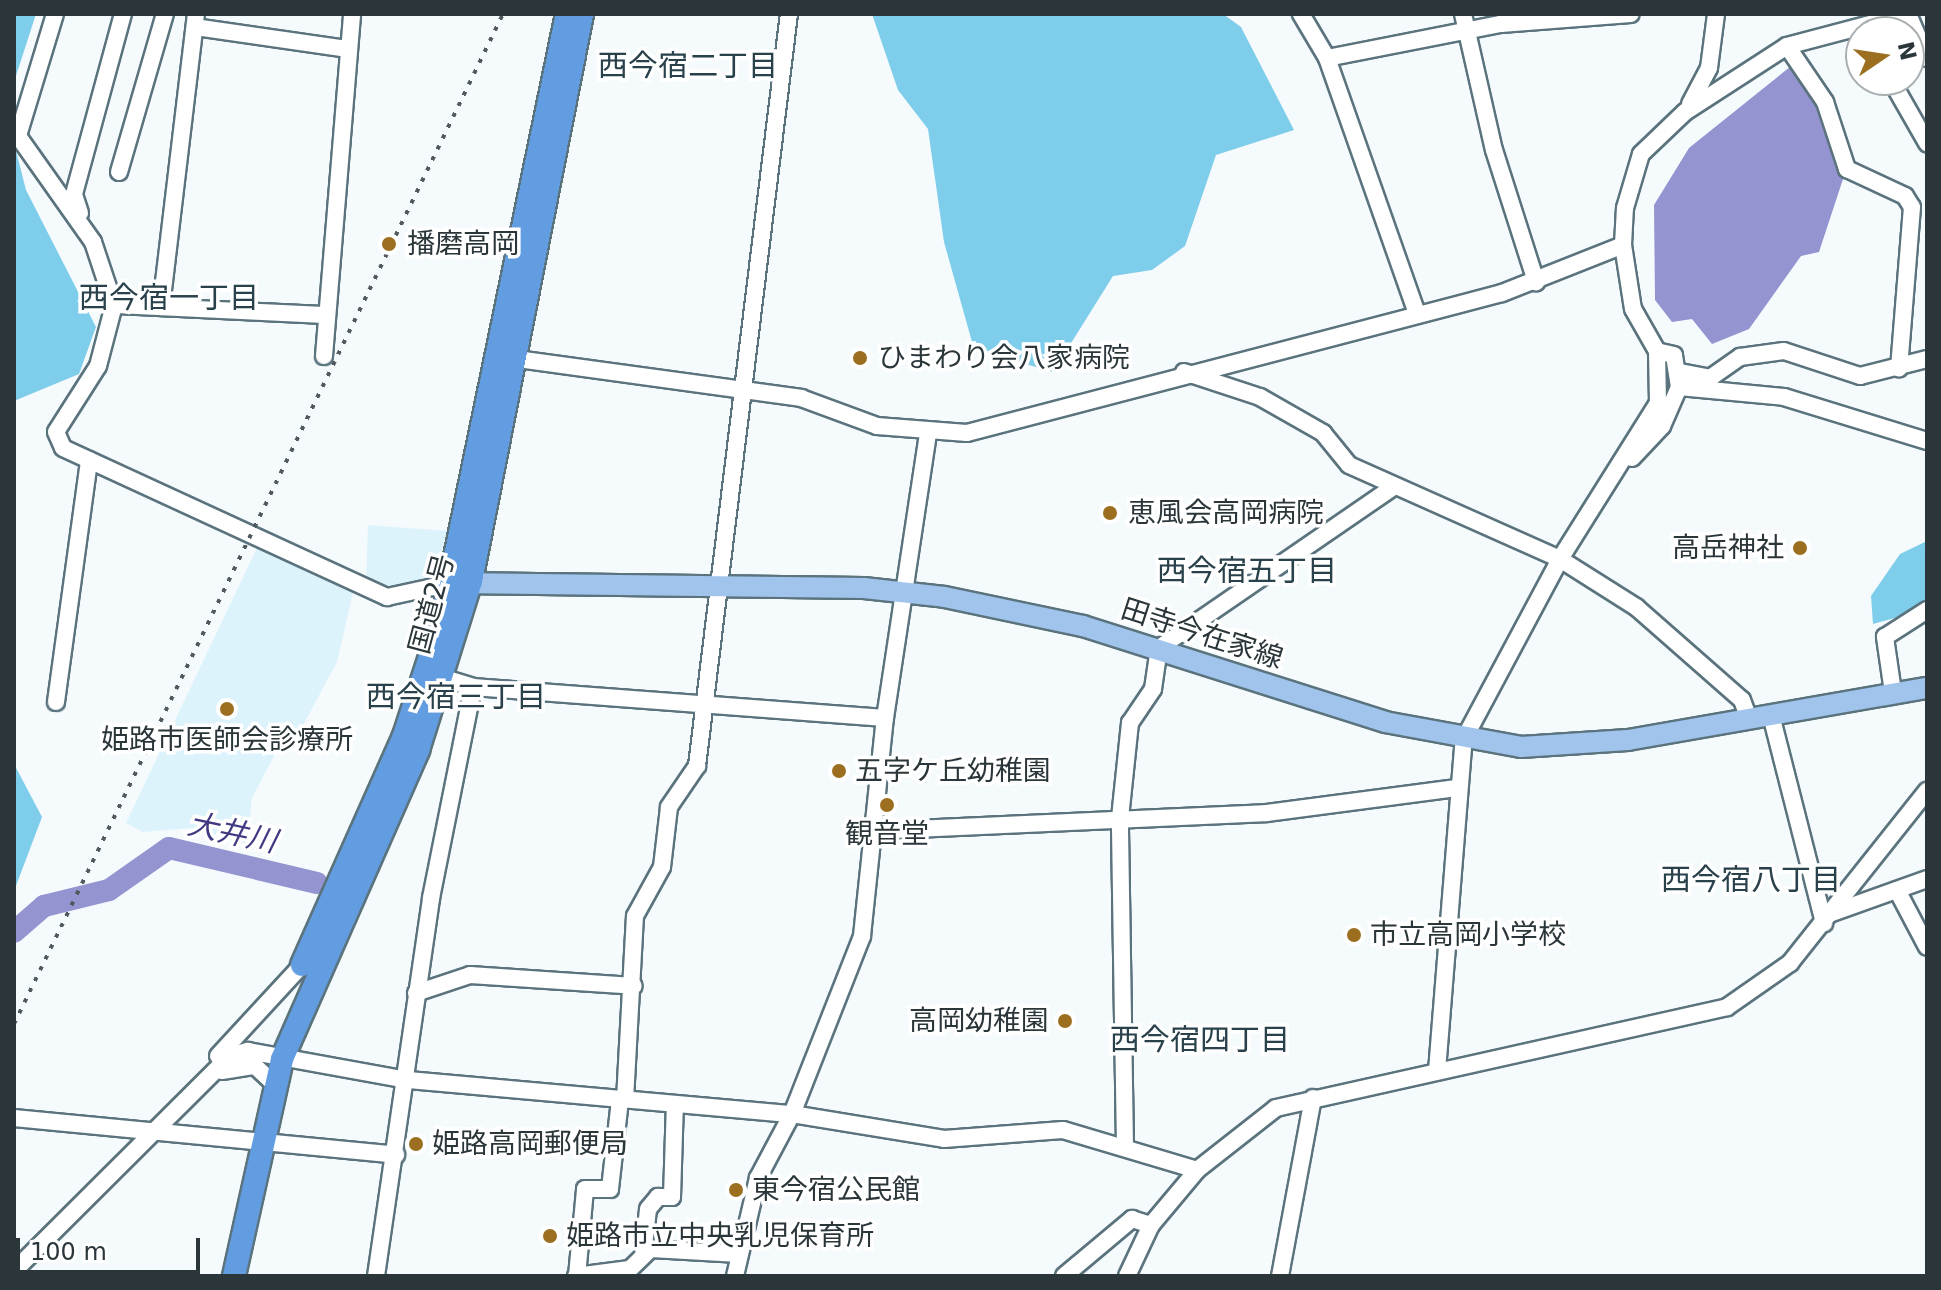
<!DOCTYPE html>
<html>
<head>
<meta charset="utf-8">
<style>
	body { margin:0 }
	#map { position:relative; width:1941px; height:1290px; overflow:hidden; background:#f5fafd; font-family:"DejaVu Sans","Noto Sans JP",sans-serif }
	div>[style] { position:absolute }
	.built>* { inset:0; background:#ddf3fc }
	.forest>* { inset:0; background:#7ecdeb }
	.water>* { inset:0; background:#9394d0 }
	.river>* { height:22px; margin:-11px; padding:0 11px; transform-origin:11px; border-radius:11px; background:#9394d0 }
	.roads { filter:drop-shadow(2px 0 #5a737d) drop-shadow(-2px 0 #5a737d) drop-shadow(0 2px #5a737d) drop-shadow(0 -2px #5a737d) }
	.minor>* { height:16px; margin:-8px; padding:0 8px; transform-origin:8px; border-radius:8px; background:#fff }
	.major>* { height:20px; margin:-10px; padding:0 10px; transform-origin:10px; border-radius:10px; background:#a1c4ed }
	.highway>* { height:22px; margin:-11px; padding:0 11px; transform-origin:11px; border-radius:11px; background:#639de1 }
	.rail>* { height:4px; margin-top:-2px; transform-origin:0; background:repeating-linear-gradient(90deg,#4f595e 0 4px,transparent 0 12px) }
	.dots>* { width:22px; height:22px; translate:-50% -50%; box-sizing:border-box; border:4px solid #fff; border-radius:50% }
	span { translate:-50% -50%; white-space:nowrap; text-align:center; line-height:1.15; -webkit-text-stroke:7px #fff; paint-order:stroke }
	.poi-label { font-size:28px; color:#2b363b }
	.left { translate:0 -50%; text-align:left }
	.right { translate:-100% -50%; text-align:right }
	.street-label { font-size:28px; color:#2b363b }
	.neighbourhood-label { font-size:30px; color:#29414a }
	.water-label { font-size:30px; color:#403a83; font-style:italic }
	.frame { position:absolute; inset:0; border:16px solid #2b363b; pointer-events:none }
	.north { position:absolute; left:1845px; top:16px; width:80px; height:80px; box-sizing:border-box; background:#fff; border:2px solid #aaafb1; border-radius:50%; rotate:77deg; font-size:22px; font-weight:700; line-height:32px; text-align:center; color:#2b363b }
	.north::after { content:''; display:block; margin:auto; width:28px; height:36px; background:#9b6f1f; clip-path:polygon(50% 0,100% 100%,50% 72%,0 100%) }
	.scale { position:absolute; left:16px; top:1238px; width:184px; height:36px; box-sizing:border-box; border:4px solid #2b363b; border-top:0; padding-left:10px; font-size:24px; line-height:28px; white-space:nowrap; color:#2b363b; -webkit-text-stroke:6px #fff; paint-order:stroke }
</style>
</head>
<body>
<div id="map">
	<div class="built">
		<div style="clip-path:polygon(368px 525px,447px 531px,437px 571px,395px 592px,366px 583px)"></div>
		<div style="clip-path:polygon(257px 548px,353px 593px,337px 662px,288px 753px,277px 750px,252px 798px,247px 844px,191px 828px,143px 832px,126px 823px)"></div>
	</div>
	<div class="forest">
		<div style="clip-path:polygon(14px 14px,36px 14px,14px 82px)"></div>
		<div style="clip-path:polygon(872px 14px,1223px 14px,1241px 27px,1294px 130px,1216px 155px,1185px 246px,1152px 270px,1113px 276px,1053px 372px,974px 349px,944px 242px,928px 129px,898px 90px)"></div>
		<div style="clip-path:polygon(14px 143px,26px 190px,96px 327px,79px 374px,14px 401px)"></div>
		<div style="clip-path:polygon(1927px 541px,1927px 609px,1873px 624px,1871px 596px,1900px 554px)"></div>
		<div style="clip-path:polygon(14px 764px,42px 817px,14px 891px)"></div>
	</div>
	<div class="water">
		<div style="clip-path:polygon(1790px 67px,1809px 76px,1844px 176px,1819px 252px,1801px 256px,1749px 329px,1712px 344px,1692px 319px,1672px 322px,1655px 300px,1654px 205px,1689px 148px)"></div>
	</div>
	<div class="river">
		<div style="left:14px;top:932px;width:40px;rotate:-41deg"></div>
		<div style="left:44px;top:906px;width:67px;rotate:-13.8deg"></div>
		<div style="left:109px;top:890px;width:73px;rotate:-35deg"></div>
		<div style="left:169px;top:848px;width:152px;rotate:13.3deg"></div>
	</div>
	<div class="roads">
		<div class="minor">
			<div style="left:55px;top:14px;width:127px;rotate:106.9deg"></div>
			<div style="left:18px;top:136px;width:130px;rotate:54.7deg"></div>
			<div style="left:93px;top:242px;width:66px;rotate:71.6deg"></div>
			<div style="left:114px;top:305px;width:63px;rotate:104.7deg"></div>
			<div style="left:98px;top:366px;width:78px;rotate:122.5deg"></div>
			<div style="left:56px;top:432px;width:17px;rotate:66deg"></div>
			<div style="left:63px;top:448px;width:357px;rotate:24.7deg"></div>
			<div style="left:387px;top:597px;width:66px;rotate:-12.2deg"></div>
			<div style="left:1301px;top:14px;width:51px;rotate:59.4deg"></div>
			<div style="left:1327px;top:58px;width:268px;rotate:70.6deg"></div>
			<div style="left:1463px;top:14px;width:139px;rotate:77.2deg"></div>
			<div style="left:1494px;top:150px;width:139px;rotate:72.3deg"></div>
			<div style="left:1908px;top:14px;width:48px;rotate:66.6deg"></div>
			<div style="left:195px;top:27px;width:154px;rotate:8.2deg"></div>
			<div style="left:1787px;top:46px;width:68px;rotate:55.8deg"></div>
			<div style="left:1825px;top:102px;width:71px;rotate:71.8deg"></div>
			<div style="left:1847px;top:169px;width:64px;rotate:25deg"></div>
			<div style="left:1905px;top:196px;width:13px;rotate:58deg"></div>
			<div style="left:1912px;top:207px;width:162px;rotate:94.6deg"></div>
			<div style="left:1327px;top:58px;width:177px;rotate:-11.1deg"></div>
			<div style="left:1501px;top:24px;width:130px;rotate:-4.4deg"></div>
			<div style="left:1891px;top:80px;width:73px;rotate:60.3deg"></div>
			<div style="left:1690px;top:104px;width:41px;rotate:-62.2deg"></div>
			<div style="left:1709px;top:68px;width:54px;rotate:-82.6deg"></div>
			<div style="left:119px;top:172px;width:165px;rotate:-73.8deg"></div>
			<div style="left:80px;top:213px;width:20px;rotate:-108deg"></div>
			<div style="left:74px;top:194px;width:187px;rotate:-74.8deg"></div>
			<div style="left:114px;top:305px;width:213px;rotate:2.7deg"></div>
			<div style="left:161px;top:307px;width:295px;rotate:-83.2deg"></div>
			<div style="left:324px;top:356px;width:343px;rotate:-85.3deg"></div>
			<div style="left:517px;top:359px;width:287px;rotate:7.8deg"></div>
			<div style="left:801px;top:398px;width:81px;rotate:20.2deg"></div>
			<div style="left:877px;top:426px;width:90px;rotate:4.4deg"></div>
			<div style="left:967px;top:433px;width:553px;rotate:-14.66deg"></div>
			<div style="left:1502px;top:293px;width:130px;rotate:-21.6deg"></div>
			<div style="left:1184px;top:372px;width:80px;rotate:18.2deg"></div>
			<div style="left:1260px;top:397px;width:73px;rotate:29.7deg"></div>
			<div style="left:1323px;top:433px;width:41px;rotate:50.9deg"></div>
			<div style="left:1349px;top:465px;width:231px;rotate:24deg"></div>
			<div style="left:1560px;top:559px;width:90px;rotate:32.3deg"></div>
			<div style="left:1636px;top:607px;width:141px;rotate:41.3deg"></div>
			<div style="left:1742px;top:700px;width:20px;rotate:70deg"></div>
			<div style="left:1680px;top:372px;width:31px;rotate:11deg"></div>
			<div style="left:1710px;top:378px;width:37px;rotate:-35deg"></div>
			<div style="left:1740px;top:357px;width:44px;rotate:-7.8deg"></div>
			<div style="left:1784px;top:351px;width:80px;rotate:18.2deg"></div>
			<div style="left:1860px;top:376px;width:69px;rotate:-14.2deg"></div>
			<div style="left:1679px;top:387px;width:105px;rotate:5.4deg"></div>
			<div style="left:1784px;top:397px;width:150px;rotate:17.1deg"></div>
			<div style="left:1632px;top:458px;width:44px;rotate:-46.8deg"></div>
			<div style="left:1662px;top:426px;width:43px;rotate:-66.4deg"></div>
			<div style="left:1679px;top:387px;width:32px;rotate:-99deg"></div>
			<div style="left:1674px;top:355px;width:17px;rotate:-167deg"></div>
			<div style="left:444px;top:678px;width:30px;rotate:17deg"></div>
			<div style="left:473px;top:687px;width:413px;rotate:4.3deg"></div>
			<div style="left:1893px;top:692px;width:56px;rotate:-98.3deg"></div>
			<div style="left:1885px;top:637px;width:50px;rotate:-32.7deg"></div>
			<div style="left:56px;top:702px;width:244px;rotate:-82.2deg"></div>
			<div style="left:1771px;top:715px;width:215px;rotate:75.7deg"></div>
			<div style="left:873px;top:831px;width:394px;rotate:-2.6deg"></div>
			<div style="left:1267px;top:813px;width:191px;rotate:-7.5deg"></div>
			<div style="left:1897px;top:890px;width:64px;rotate:62.2deg"></div>
			<div style="left:1832px;top:913px;width:101px;rotate:-19.7deg"></div>
			<div style="left:416px;top:993px;width:57px;rotate:-18.4deg"></div>
			<div style="left:470px;top:975px;width:164px;rotate:3.8deg"></div>
			<div style="left:218px;top:1056px;width:124px;rotate:-47.3deg"></div>
			<div style="left:222px;top:1071px;width:33px;rotate:-9deg"></div>
			<div style="left:255px;top:1066px;width:26px;rotate:43deg"></div>
			<div style="left:1437px;top:1071px;width:333px;rotate:-85.4deg"></div>
			<div style="left:1464px;top:739px;width:204px;rotate:-61.9deg"></div>
			<div style="left:1560px;top:559px;width:184px;rotate:-57.9deg"></div>
			<div style="left:1658px;top:403px;width:52px;rotate:-91.1deg"></div>
			<div style="left:1657px;top:351px;width:48px;rotate:-119.7deg"></div>
			<div style="left:1633px;top:309px;width:65px;rotate:-98.9deg"></div>
			<div style="left:1623px;top:245px;width:37px;rotate:-87deg"></div>
			<div style="left:1625px;top:208px;width:56px;rotate:-73.5deg"></div>
			<div style="left:1641px;top:154px;width:61px;rotate:-43.7deg"></div>
			<div style="left:1685px;top:112px;width:121px;rotate:-32.9deg"></div>
			<div style="left:1787px;top:46px;width:125px;rotate:-14.8deg"></div>
			<div style="left:625px;top:1100px;width:184px;rotate:-86.9deg"></div>
			<div style="left:635px;top:916px;width:56px;rotate:-61.1deg"></div>
			<div style="left:662px;top:867px;width:60px;rotate:-83.3deg"></div>
			<div style="left:669px;top:807px;width:50px;rotate:-55.7deg"></div>
			<div style="left:697px;top:766px;width:758px;rotate:-83.03deg"></div>
			<div style="left:14px;top:1118px;width:384px;rotate:5.5deg"></div>
			<div style="left:1125px;top:1147px;width:329px;rotate:-90.9deg"></div>
			<div style="left:1120px;top:818px;width:96px;rotate:-84deg"></div>
			<div style="left:1130px;top:723px;width:41px;rotate:-55.9deg"></div>
			<div style="left:1153px;top:689px;width:41px;rotate:-81.7deg"></div>
			<div style="left:1159px;top:648px;width:284px;rotate:-34.5deg"></div>
			<div style="left:643px;top:1256px;width:47px;rotate:-83.9deg"></div>
			<div style="left:648px;top:1209px;width:16px;rotate:-50deg"></div>
			<div style="left:658px;top:1197px;width:14px"></div>
			<div style="left:672px;top:1197px;width:93px;rotate:-88.2deg"></div>
			<div style="left:14px;top:1271px;width:305px;rotate:-44.9deg"></div>
			<div style="left:230px;top:1056px;width:19px;rotate:-16deg"></div>
			<div style="left:248px;top:1051px;width:163px;rotate:10.3deg"></div>
			<div style="left:408px;top:1080px;width:386px;rotate:5.1deg"></div>
			<div style="left:792px;top:1114px;width:154px;rotate:9.3deg"></div>
			<div style="left:944px;top:1139px;width:119px;rotate:-4.3deg"></div>
			<div style="left:1063px;top:1130px;width:140px;rotate:16.6deg"></div>
			<div style="left:376px;top:1276px;width:382px;rotate:-81.7deg"></div>
			<div style="left:431px;top:898px;width:215px;rotate:-78.7deg"></div>
			<div style="left:576px;top:1276px;width:54px;rotate:-7.4deg"></div>
			<div style="left:630px;top:1269px;width:29px;rotate:-44deg"></div>
			<div style="left:651px;top:1249px;width:88px;rotate:3.3deg"></div>
			<div style="left:577px;top:1276px;width:87px;rotate:-84.7deg"></div>
			<div style="left:585px;top:1189px;width:25px"></div>
			<div style="left:610px;top:1189px;width:90px;rotate:-83.6deg"></div>
			<div style="left:735px;top:1276px;width:101px;rotate:-76.8deg"></div>
			<div style="left:758px;top:1178px;width:72px;rotate:-62deg"></div>
			<div style="left:792px;top:1114px;width:191px;rotate:-68.5deg"></div>
			<div style="left:862px;top:936px;width:219px;rotate:-84deg"></div>
			<div style="left:885px;top:718px;width:289px;rotate:-81.4deg"></div>
			<div style="left:1064px;top:1276px;width:89px;rotate:-40deg"></div>
			<div style="left:1132px;top:1219px;width:20px;rotate:18deg"></div>
			<div style="left:1127px;top:1276px;width:56px;rotate:-64.8deg"></div>
			<div style="left:1151px;top:1225px;width:72px;rotate:-50.1deg"></div>
			<div style="left:1197px;top:1170px;width:100px;rotate:-38.1deg"></div>
			<div style="left:1276px;top:1108px;width:462px;rotate:-12.6deg"></div>
			<div style="left:1727px;top:1007px;width:77px;rotate:-34.9deg"></div>
			<div style="left:1790px;top:963px;width:220px;rotate:-51.5deg"></div>
			<div style="left:1280px;top:1276px;width:181px;rotate:-79.5deg"></div>
		</div>
		<div class="major">
			<div style="left:456px;top:583px;width:408px;rotate:0.7deg"></div>
			<div style="left:864px;top:588px;width:81px;rotate:6.3deg"></div>
			<div style="left:945px;top:597px;width:141px;rotate:11.9deg"></div>
			<div style="left:1083px;top:626px;width:317px;rotate:17.6deg"></div>
			<div style="left:1385px;top:722px;width:138px;rotate:10.4deg"></div>
			<div style="left:1521px;top:747px;width:107px;rotate:-3.7deg"></div>
			<div style="left:1628px;top:740px;width:303px;rotate:-9.9deg"></div>
		</div>
		<div class="highway">
			<div style="left:302px;top:965px;width:251px;rotate:-66deg"></div>
			<div style="left:404px;top:736px;width:122px;rotate:-71.9deg"></div>
			<div style="left:442px;top:620px;width:619px;rotate:-78.35deg"></div>
			<div style="left:234px;top:1276px;width:222px;rotate:-77.5deg"></div>
			<div style="left:282px;top:1059px;width:338px;rotate:-66.2deg"></div>
			<div style="left:418px;top:750px;width:177px;rotate:-72.6deg"></div>
			<div style="left:471px;top:581px;width:578px;rotate:-78.92deg"></div>
		</div>
	</div>
	<div class="rail">
		<div style="left:14px;top:1024px;width:1122px;rotate:-64.17deg"></div>
	</div>
	<div class="dots">
		<div style="left:389px;top:244px;background:#9b6f1f"></div>
		<div style="left:860px;top:358px;background:#9b6f1f"></div>
		<div style="left:1110px;top:513px;background:#9b6f1f"></div>
		<div style="left:1800px;top:548px;background:#9b6f1f"></div>
		<div style="left:227px;top:709px;background:#9b6f1f"></div>
		<div style="left:839px;top:771px;background:#9b6f1f"></div>
		<div style="left:887px;top:805px;background:#9b6f1f"></div>
		<div style="left:1354px;top:935px;background:#9b6f1f"></div>
		<div style="left:1065px;top:1021px;background:#9b6f1f"></div>
		<div style="left:416px;top:1144px;background:#9b6f1f"></div>
		<div style="left:736px;top:1190px;background:#9b6f1f"></div>
		<div style="left:550px;top:1236px;background:#9b6f1f"></div>
	</div>
	<div class="poi-label">
		<span class="left" style="left:407px;top:244px">播磨高岡</span>
		<span class="left" style="left:878px;top:358px">ひまわり会八家病院</span>
		<span class="left" style="left:1128px;top:513px">恵風会高岡病院</span>
		<span class="right" style="left:1784px;top:548px">高岳神社</span>
		<span style="left:227px;top:740px">姫路市医師会診療所</span>
		<span class="left" style="left:855px;top:771px">五字ケ丘幼稚園</span>
		<span style="left:887px;top:834px">観音堂</span>
		<span class="left" style="left:1370px;top:935px">市立高岡小学校</span>
		<span class="right" style="left:1049px;top:1021px">高岡幼稚園</span>
		<span class="left" style="left:432px;top:1144px">姫路高岡郵便局</span>
		<span class="left" style="left:752px;top:1190px">東今宿公民館</span>
		<span class="left" style="left:566px;top:1236px">姫路市立中央乳児保育所</span>
	</div>
	<div class="street-label">
		<span style="left:432px;top:604px;rotate:-75deg">国道2号</span>
		<span style="left:1202px;top:634px;rotate:18deg">田寺今在家線</span>
	</div>
	<div class="neighbourhood-label">
		<span style="left:688px;top:66px">西今宿二丁目</span>
		<span style="left:169px;top:298px">西今宿一丁目</span>
		<span style="left:1247px;top:571px">西今宿五丁目</span>
		<span style="left:456px;top:697px">西今宿三丁目</span>
		<span style="left:1751px;top:880px">西今宿八丁目</span>
		<span style="left:1200px;top:1040px">西今宿四丁目</span>
	</div>
	<div class="water-label">
		<span style="left:232px;top:833px;rotate:12deg">大井川</span>
	</div>
	<div class="frame"></div>
	<div class="north">N</div>
	<div class="scale">100 m</div>
</div>
</body>
</html>
